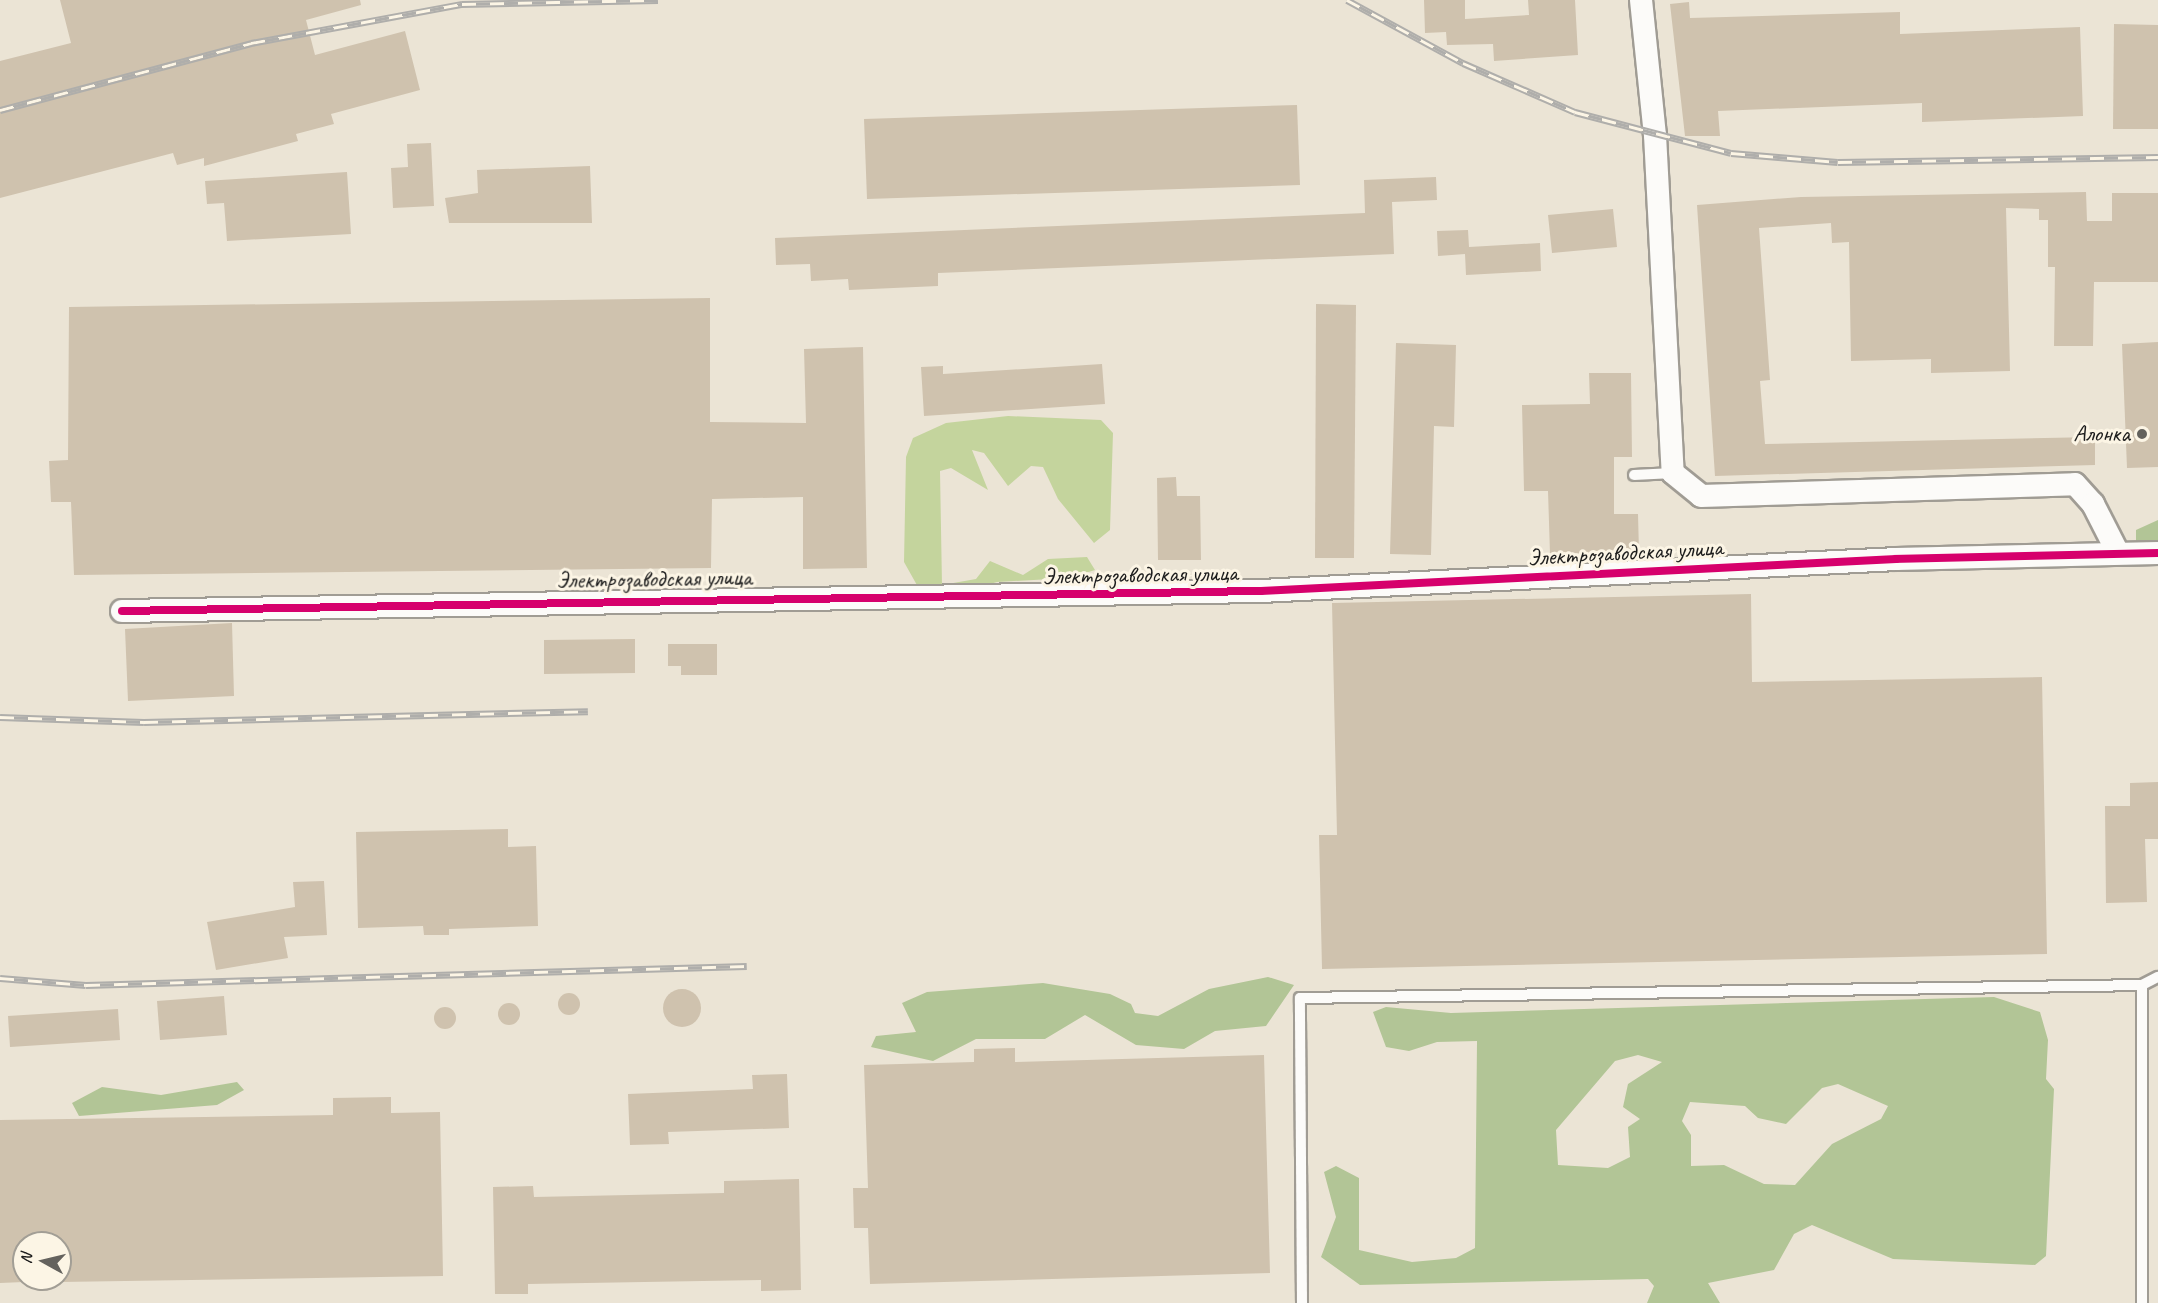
<!DOCTYPE html>
<html>
<head>
<meta charset="utf-8">
<style>
	body { margin:0 }
	#map { position:relative; width:2158px; height:1303px; overflow:hidden; background:#ebe4d5; font-family:Caveat,sans-serif }
	div>[style] { position:absolute }
	.green>* { inset:0; background:#c4d49d }
	.forest>* { inset:0; background:#b2c596 }
	.building>* { inset:0; background:#cfc2ae }
	.round { border-radius:50% }
	.roads { filter:drop-shadow(2px 0 #a09c94) drop-shadow(-2px 0 #a09c94) drop-shadow(0 2px #a09c94) drop-shadow(0 -2px #a09c94) }
	.service>* { height:10px; margin:-5px; padding:0 5px; transform-origin:5px; border-radius:5px; background:#fcfbf9 }
	.minor>* { height:22px; margin:-11px; padding:0 11px; transform-origin:11px; border-radius:11px; background:#fcfbf9 }
	.rail>* { height:7px; margin-top:-3.5px; transform-origin:0; background:repeating-linear-gradient(90deg,#fcf5e5 0 14px,#afaeab 0 28px); box-sizing:border-box; border-block:2px solid #afaeab }
	.cycleway>* { height:8px; margin:-4px; padding:0 4px; transform-origin:4px; border-radius:4px; background:#d6006c }
	.dots>* { width:16px; height:16px; translate:-50% -50%; box-sizing:border-box; border:3px solid #fcf5e5; border-radius:50% }
	span { translate:-50% -50%; white-space:nowrap; text-align:center; line-height:1.15; -webkit-text-stroke:6px #fcf5e5; paint-order:stroke }
	.poi-label { font-size:24px; color:#1c1c1c }
	.right { translate:-100% -50%; text-align:right }
	.street-label { font-size:24px; color:#1c1c1c }
	.north { position:absolute; left:12px; top:1231px; width:60px; height:60px; box-sizing:border-box; background:#fcf5e5; border:2px solid #a29e95; border-radius:50%; rotate:278deg; font-size:16px; font-weight:700; line-height:24px; text-align:center; color:#1c1c1c }
	.north::after { content:''; display:block; margin:auto; width:21px; height:27px; background:#64625d; clip-path:polygon(50% 0,100% 100%,50% 72%,0 100%) }
</style>
</head>
<body>
<div id="map">
	<div class="green">
		<div style="clip-path:polygon(1008px 416px,1101px 420px,1113px 433px,1110px 530px,1094px 543px,1058px 499px,1043px 467px,1031px 466px,1008px 486px,984px 453px,972px 450px,988px 490px,951px 468px,940px 471px,942px 585px,976px 579px,990px 561px,1023px 575px,1048px 559px,1087px 557px,1095px 570px,1069px 578px,997px 582px,951px 595px,918px 587px,904px 562px,906px 457px,913px 438px,946px 423px)"></div>
	</div>
	<div class="forest">
		<div style="clip-path:polygon(2158px 520px,2158px 549px,2136px 543px,2136px 530px)"></div>
		<div style="clip-path:polygon(1268px 977px,1294px 985px,1266px 1026px,1215px 1031px,1184px 1049px,1136px 1045px,1085px 1015px,1045px 1039px,976px 1039px,933px 1061px,871px 1047px,876px 1036px,916px 1032px,902px 1003px,927px 992px,1043px 983px,1110px 994px,1131px 1004px,1135px 1013px,1158px 1016px,1209px 989px)"></div>
		<div style="clip-path:polygon(evenodd,1994px 997px,2040px 1012px,2048px 1040px,2046px 1079px,2054px 1089px,2046px 1256px,2035px 1265px,1893px 1259px,1812px 1225px,1794px 1234px,1774px 1270px,1708px 1283px,1720px 1303px,1647px 1303px,1654px 1286px,1648px 1279px,1360px 1285px,1321px 1257px,1336px 1217px,1324px 1172px,1336px 1166px,1359px 1178px,1359px 1250px,1412px 1262px,1456px 1258px,1475px 1248px,1477px 1041px,1437px 1042px,1409px 1051px,1386px 1047px,1373px 1012px,1386px 1007px,1451px 1013px,1994px 997px,1638px 1055px,1662px 1062px,1628px 1084px,1623px 1107px,1640px 1119px,1628px 1127px,1630px 1157px,1608px 1168px,1558px 1165px,1556px 1130px,1615px 1061px,1638px 1055px,1994px 997px,1838px 1084px,1888px 1106px,1881px 1119px,1832px 1144px,1795px 1185px,1764px 1184px,1724px 1165px,1691px 1166px,1691px 1135px,1682px 1121px,1690px 1102px,1745px 1106px,1758px 1118px,1786px 1124px,1822px 1088px,1838px 1084px)"></div>
		<div style="clip-path:polygon(237px 1082px,244px 1090px,217px 1105px,79px 1116px,72px 1103px,102px 1087px,161px 1095px)"></div>
	</div>
	<div class="building">
		<div style="clip-path:polygon(60px 0,360px 0,361px 5px,306px 20px,315px 55px,405px 31px,420px 90px,331px 114px,334px 124px,296px 134px,298px 141px,204px 166px,204px 158px,177px 165px,173px 153px,0 198px,0 61px,71px 43px)"></div>
		<div style="clip-path:polygon(1424px 0,1465px 0,1465px 19px,1529px 15px,1528px 0,1575px 0,1578px 55px,1494px 61px,1493px 44px,1447px 45px,1446px 32px,1425px 33px)"></div>
		<div style="clip-path:polygon(1689px 2px,1690px 18px,1900px 12px,1900px 34px,2080px 27px,2083px 116px,1922px 122px,1922px 103px,1718px 111px,1720px 136px,1685px 136px,1670px 4px)"></div>
		<div style="clip-path:polygon(2114px 24px,2158px 25px,2158px 129px,2113px 129px)"></div>
		<div style="clip-path:polygon(1297px 105px,1300px 185px,867px 199px,864px 119px)"></div>
		<div style="clip-path:polygon(431px 143px,434px 206px,393px 208px,391px 168px,408px 167px,407px 144px)"></div>
		<div style="clip-path:polygon(590px 166px,592px 223px,449px 223px,445px 198px,478px 193px,477px 170px)"></div>
		<div style="clip-path:polygon(347px 172px,351px 234px,227px 241px,224px 203px,207px 204px,205px 181px)"></div>
		<div style="clip-path:polygon(1436px 177px,1437px 200px,1392px 202px,1394px 254px,938px 273px,938px 286px,849px 290px,848px 279px,811px 281px,810px 264px,776px 265px,775px 238px,1365px 213px,1364px 180px)"></div>
		<div style="clip-path:polygon(2086px 192px,2087px 221px,2112px 221px,2112px 193px,2158px 193px,2158px 282px,2094px 282px,2093px 346px,2054px 346px,2055px 267px,2048px 267px,2048px 220px,2039px 220px,2039px 209px,2006px 208px,2010px 371px,1931px 373px,1931px 359px,1851px 361px,1849px 242px,1832px 243px,1831px 223px,1759px 228px,1770px 380px,1760px 381px,1765px 444px,2095px 437px,2095px 465px,1715px 476px,1697px 205px,1801px 197px)"></div>
		<div style="clip-path:polygon(1613px 209px,1617px 247px,1552px 253px,1548px 215px)"></div>
		<div style="clip-path:polygon(1468px 230px,1469px 247px,1540px 243px,1541px 271px,1466px 275px,1465px 254px,1438px 256px,1437px 231px)"></div>
		<div style="clip-path:polygon(710px 298px,710px 422px,806px 423px,804px 349px,863px 347px,867px 568px,803px 569px,803px 497px,712px 499px,711px 568px,74px 575px,71px 502px,51px 502px,49px 461px,68px 460px,69px 307px)"></div>
		<div style="clip-path:polygon(1316px 304px,1356px 305px,1354px 558px,1315px 558px)"></div>
		<div style="clip-path:polygon(2158px 342px,2158px 467px,2127px 468px,2122px 344px)"></div>
		<div style="clip-path:polygon(1396px 343px,1456px 345px,1454px 427px,1434px 426px,1431px 555px,1390px 554px)"></div>
		<div style="clip-path:polygon(1102px 364px,1105px 404px,924px 416px,921px 367px,943px 366px,943px 374px)"></div>
		<div style="clip-path:polygon(1589px 373px,1631px 373px,1632px 457px,1614px 457px,1614px 514px,1638px 514px,1639px 552px,1550px 554px,1548px 491px,1524px 491px,1522px 405px,1590px 404px)"></div>
		<div style="clip-path:polygon(1176px 477px,1177px 496px,1200px 496px,1201px 560px,1158px 560px,1157px 478px)"></div>
		<div style="clip-path:polygon(1751px 594px,1752px 682px,2042px 677px,2047px 954px,1322px 969px,1319px 835px,1337px 835px,1332px 603px)"></div>
		<div style="clip-path:polygon(232px 623px,234px 696px,128px 701px,125px 629px)"></div>
		<div style="clip-path:polygon(635px 639px,635px 673px,544px 674px,544px 640px)"></div>
		<div style="clip-path:polygon(668px 644px,717px 644px,717px 675px,681px 675px,681px 666px,668px 666px)"></div>
		<div style="clip-path:polygon(2158px 782px,2158px 839px,2145px 839px,2147px 902px,2106px 903px,2105px 806px,2130px 806px,2130px 783px)"></div>
		<div style="clip-path:polygon(508px 829px,508px 847px,536px 846px,538px 926px,449px 929px,449px 935px,424px 935px,423px 926px,358px 928px,356px 832px)"></div>
		<div style="clip-path:polygon(324px 881px,327px 935px,284px 937px,288px 958px,216px 970px,207px 922px,295px 907px,293px 882px)"></div>
		<div class="round" style="left:663px;top:989px;width:38px;height:38px"></div>
		<div class="round" style="left:558px;top:993px;width:22px;height:22px"></div>
		<div style="clip-path:polygon(224px 996px,227px 1035px,160px 1040px,157px 1001px)"></div>
		<div class="round" style="left:498px;top:1003px;width:22px;height:22px"></div>
		<div class="round" style="left:434px;top:1007px;width:22px;height:22px"></div>
		<div style="clip-path:polygon(118px 1009px,120px 1040px,10px 1047px,8px 1016px)"></div>
		<div style="clip-path:polygon(1015px 1048px,1015px 1062px,1264px 1055px,1270px 1273px,870px 1284px,868px 1228px,854px 1228px,853px 1188px,868px 1188px,864px 1065px,974px 1062px,974px 1049px)"></div>
		<div style="clip-path:polygon(787px 1074px,789px 1128px,668px 1132px,669px 1144px,630px 1145px,628px 1094px,753px 1089px,752px 1075px)"></div>
		<div style="clip-path:polygon(391px 1097px,391px 1113px,440px 1112px,443px 1276px,60px 1282px,60px 1243px,24px 1243px,24px 1282px,0 1283px,0 1120px,333px 1115px,333px 1098px)"></div>
		<div style="clip-path:polygon(799px 1179px,801px 1290px,761px 1291px,761px 1280px,528px 1284px,528px 1294px,495px 1294px,493px 1187px,533px 1186px,534px 1197px,724px 1193px,724px 1181px)"></div>
	</div>
	<div class="roads">
		<div class="service">
			<div style="left:1634px;top:475px;width:39px;rotate:-3deg"></div>
			<div style="left:1302px;top:1303px;width:305px;rotate:-90.4deg"></div>
			<div style="left:1300px;top:998px;width:842px;rotate:-0.88deg"></div>
			<div style="left:2142px;top:1303px;width:318px;rotate:-90deg"></div>
			<div style="left:2142px;top:985px;width:18px;rotate:-27deg"></div>
		</div>
		<div class="minor">
			<div style="left:1641px;top:0;width:136px;rotate:84.1deg"></div>
			<div style="left:1655px;top:135px;width:338px;rotate:87deg"></div>
			<div style="left:1673px;top:473px;width:36px;rotate:39deg"></div>
			<div style="left:1701px;top:496px;width:374px;rotate:-1.8deg"></div>
			<div style="left:2075px;top:484px;width:27px;rotate:48deg"></div>
			<div style="left:2093px;top:504px;width:55px;rotate:63deg"></div>
			<div style="left:122px;top:611px;width:1139px;rotate:-1.01deg"></div>
			<div style="left:1261px;top:591px;width:636px;rotate:-2.88deg"></div>
			<div style="left:1896px;top:559px;width:262px;rotate:-1.3deg"></div>
		</div>
	</div>
	<div class="rail">
		<div style="left:1347px;top:0;width:132px;rotate:28.5deg"></div>
		<div style="left:1463px;top:63px;width:122px;rotate:23.6deg"></div>
		<div style="left:1575px;top:112px;width:161px;rotate:14.7deg"></div>
		<div style="left:1731px;top:153px;width:107px;rotate:4.8deg"></div>
		<div style="left:1838px;top:162px;width:320px;rotate:-0.9deg"></div>
		<div style="left:0;top:110px;width:260px;rotate:-14.9deg"></div>
		<div style="left:251px;top:43px;width:215px;rotate:-10.5deg"></div>
		<div style="left:462px;top:4px;width:196px;rotate:-1.2deg"></div>
		<div style="left:0;top:717px;width:144px;rotate:2deg"></div>
		<div style="left:144px;top:722px;width:444px;rotate:-1.4deg"></div>
		<div style="left:0;top:978px;width:86px;rotate:4.7deg"></div>
		<div style="left:86px;top:985px;width:661px;rotate:-1.65deg"></div>
	</div>
	<div class="cycleway">
		<div style="left:122px;top:611px;width:1139px;rotate:-1.01deg"></div>
		<div style="left:1261px;top:591px;width:636px;rotate:-2.88deg"></div>
		<div style="left:1896px;top:559px;width:262px;rotate:-1.3deg"></div>
	</div>
	<div class="dots">
		<div style="left:2142px;top:434px;background:#64625d"></div>
	</div>
	<div class="poi-label">
		<span class="right" style="left:2130px;top:434px">Алонка</span>
	</div>
	<div class="street-label">
		<span style="left:1625px;top:553px;rotate:-3deg">Электрозаводская улица</span>
		<span style="left:1140px;top:575px;rotate:-1deg">Электрозаводская улица</span>
		<span style="left:654px;top:579px;rotate:-1deg">Электрозаводская улица</span>
	</div>
	<div class="north">N</div>
</div>
</body>
</html>
